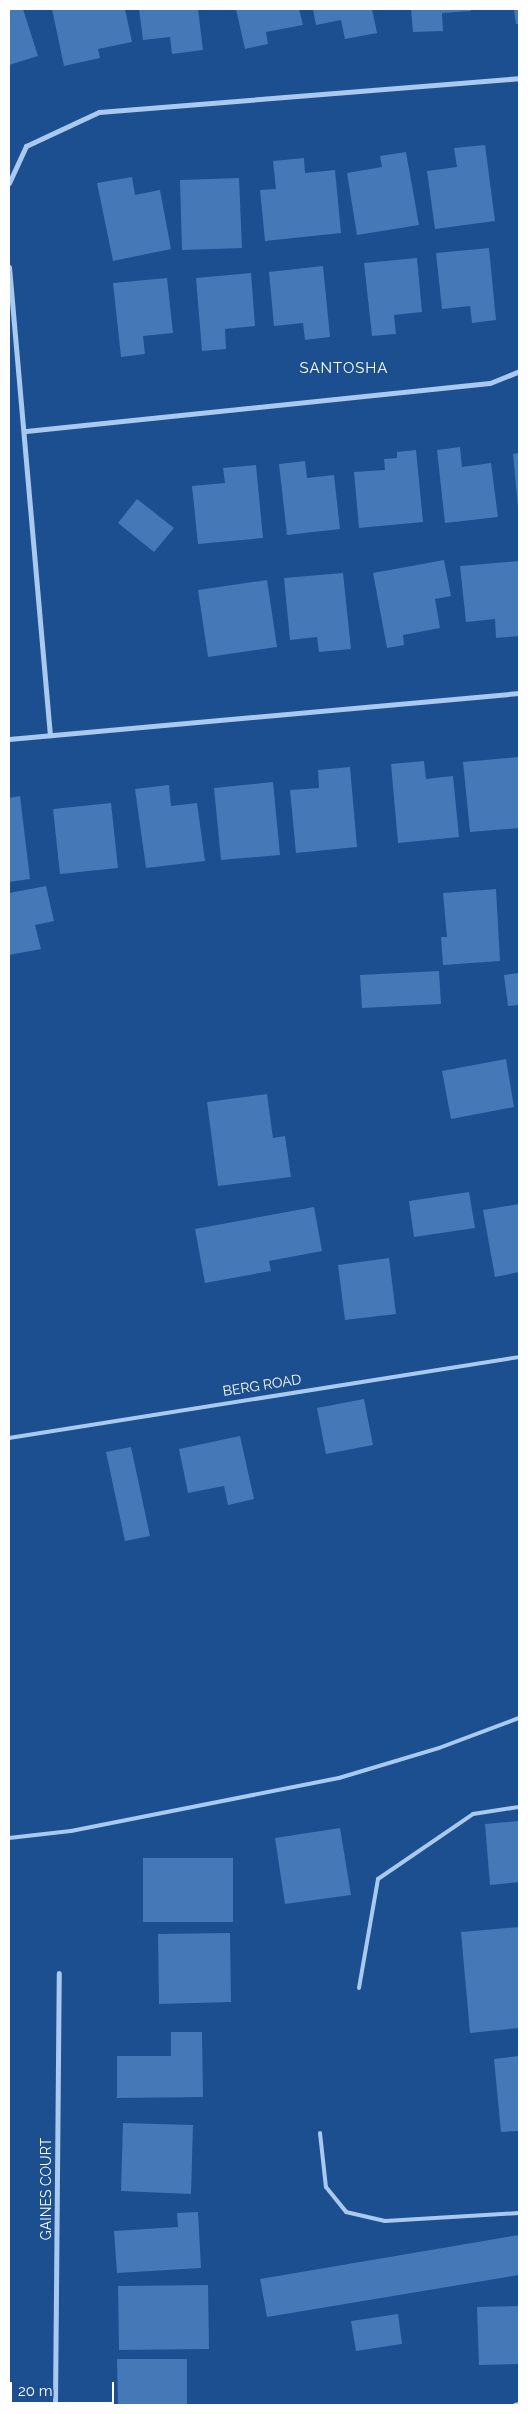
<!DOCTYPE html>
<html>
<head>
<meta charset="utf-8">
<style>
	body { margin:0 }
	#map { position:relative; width:528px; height:2414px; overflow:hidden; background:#1b4f8f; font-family:Raleway,sans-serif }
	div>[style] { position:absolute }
	.building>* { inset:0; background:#4478b7 }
	.service>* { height:4px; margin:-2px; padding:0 2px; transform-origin:2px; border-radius:2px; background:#a9c9ee }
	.minor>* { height:5px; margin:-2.5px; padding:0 2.5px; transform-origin:2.5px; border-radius:2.5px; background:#a9c9ee }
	span { translate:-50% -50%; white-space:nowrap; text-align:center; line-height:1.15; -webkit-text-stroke:4px #1b4f8f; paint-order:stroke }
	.street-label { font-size:14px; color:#fff }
	.neighbourhood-label { font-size:15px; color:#fff; letter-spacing:1px }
	.frame { position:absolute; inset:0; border:10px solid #fff; pointer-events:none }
	.scale { position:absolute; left:10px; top:2382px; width:104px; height:22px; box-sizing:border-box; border:2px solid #fff; border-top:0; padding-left:6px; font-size:15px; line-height:18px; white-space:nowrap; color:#fff; -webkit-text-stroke:4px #1b4f8f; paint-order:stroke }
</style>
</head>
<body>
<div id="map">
	<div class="building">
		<div style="clip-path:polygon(9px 9px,23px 9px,38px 56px,9px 65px)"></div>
		<div style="clip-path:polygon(52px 9px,125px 9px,132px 42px,98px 49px,100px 58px,64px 66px)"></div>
		<div style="clip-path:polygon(139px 9px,198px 9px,203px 50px,172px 54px,170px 37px,143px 40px)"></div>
		<div style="clip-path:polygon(236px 9px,299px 9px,303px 25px,266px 32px,268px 44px,245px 49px)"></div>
		<div style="clip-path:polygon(313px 9px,372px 9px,377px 33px,345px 39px,341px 20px,316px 25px)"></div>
		<div style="clip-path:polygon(411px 9px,471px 9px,471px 11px,442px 13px,443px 31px,413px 32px)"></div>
		<div style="clip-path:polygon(514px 9px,519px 9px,519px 24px,516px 24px)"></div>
		<div style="clip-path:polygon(485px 145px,495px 221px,435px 229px,427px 171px,457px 167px,454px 148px)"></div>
		<div style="clip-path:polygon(406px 152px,419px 225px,357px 235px,347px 173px,382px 167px,380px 156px)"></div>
		<div style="clip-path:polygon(304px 158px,305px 173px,335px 170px,341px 233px,265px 241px,260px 190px,276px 189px,273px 161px)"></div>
		<div style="clip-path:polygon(132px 177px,135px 195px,160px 190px,171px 249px,113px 261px,97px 183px)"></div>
		<div style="clip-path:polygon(239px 178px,242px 248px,182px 250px,180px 180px)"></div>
		<div style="clip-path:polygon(489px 248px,496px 320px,472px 323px,470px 306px,442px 309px,436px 253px)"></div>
		<div style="clip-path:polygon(417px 258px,422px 312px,394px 315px,396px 334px,372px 336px,364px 263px)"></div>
		<div style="clip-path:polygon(323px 266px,330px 337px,305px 340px,303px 323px,274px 326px,269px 272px)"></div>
		<div style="clip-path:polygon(251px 273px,255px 326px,225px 329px,226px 349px,202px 351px,196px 278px)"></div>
		<div style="clip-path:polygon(167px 278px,173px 333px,143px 336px,145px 354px,121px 357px,113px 283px)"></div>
		<div style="clip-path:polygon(460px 447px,462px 467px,491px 463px,498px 517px,445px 523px,437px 450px)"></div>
		<div style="clip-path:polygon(416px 450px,423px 522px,359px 528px,354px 472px,385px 470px,384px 459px,397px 458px,397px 452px)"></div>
		<div style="clip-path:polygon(519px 453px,519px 507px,518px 507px,513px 454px)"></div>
		<div style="clip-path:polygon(305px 461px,307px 478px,334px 475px,340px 529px,287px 535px,279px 464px)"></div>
		<div style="clip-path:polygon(256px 465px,263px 538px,198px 544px,192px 486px,225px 483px,223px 468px)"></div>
		<div style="clip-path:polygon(137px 499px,174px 528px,154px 552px,118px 523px)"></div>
		<div style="clip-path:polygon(444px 560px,451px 596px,435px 599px,440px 628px,403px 635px,404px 645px,387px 648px,373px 573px)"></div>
		<div style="clip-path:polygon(519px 561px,519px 636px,496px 638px,495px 619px,466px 622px,460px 566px)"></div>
		<div style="clip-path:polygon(343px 573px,351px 649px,319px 652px,317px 637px,290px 640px,284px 578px)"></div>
		<div style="clip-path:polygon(267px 580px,277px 647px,208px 657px,198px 590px)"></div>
		<div style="clip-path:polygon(519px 757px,519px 828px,470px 832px,463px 762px)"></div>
		<div style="clip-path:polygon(424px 761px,426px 779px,453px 776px,459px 837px,398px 843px,391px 764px)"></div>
		<div style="clip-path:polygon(350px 767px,357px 847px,296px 853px,290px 790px,319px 788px,318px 770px)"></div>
		<div style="clip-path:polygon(273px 782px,280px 855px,221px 860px,214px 788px)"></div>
		<div style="clip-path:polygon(169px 785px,171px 806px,197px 803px,205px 861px,146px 868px,135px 789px)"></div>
		<div style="clip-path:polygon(20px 796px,30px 879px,9px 882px,9px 798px)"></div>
		<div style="clip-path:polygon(111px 803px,118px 868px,60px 874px,53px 809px)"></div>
		<div style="clip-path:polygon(46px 886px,54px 921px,35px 925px,41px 949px,9px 955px,9px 893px)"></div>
		<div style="clip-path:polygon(496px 889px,500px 961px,443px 965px,441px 937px,447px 937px,443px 893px)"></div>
		<div style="clip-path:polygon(439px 971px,441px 1004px,362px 1008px,360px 975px)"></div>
		<div style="clip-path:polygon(519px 973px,519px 1005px,508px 1006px,504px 975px)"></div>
		<div style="clip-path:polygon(506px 1059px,514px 1107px,451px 1119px,442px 1071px)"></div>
		<div style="clip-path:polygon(267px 1094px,273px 1138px,285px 1136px,291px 1177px,218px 1186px,207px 1102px)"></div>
		<div style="clip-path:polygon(469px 1192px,475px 1228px,414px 1237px,409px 1201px)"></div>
		<div style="clip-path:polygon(519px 1204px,519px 1272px,495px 1277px,483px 1210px)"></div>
		<div style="clip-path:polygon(314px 1207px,322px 1251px,269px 1261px,271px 1271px,205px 1283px,195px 1229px)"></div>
		<div style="clip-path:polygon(389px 1258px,396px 1314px,345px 1320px,338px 1265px)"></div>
		<div style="clip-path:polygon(364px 1399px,373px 1445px,326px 1454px,317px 1408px)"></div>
		<div style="clip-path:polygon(240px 1436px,254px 1499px,228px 1505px,224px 1486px,188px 1493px,179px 1449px)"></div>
		<div style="clip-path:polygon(131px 1447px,150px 1536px,125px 1541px,106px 1452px)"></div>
		<div style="clip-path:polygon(519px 1821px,519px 1882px,490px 1885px,485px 1824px)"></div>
		<div style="clip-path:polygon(340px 1828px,351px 1895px,285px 1904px,275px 1838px)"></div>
		<div style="clip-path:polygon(143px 1858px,233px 1858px,233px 1922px,143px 1922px)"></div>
		<div style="clip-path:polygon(519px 1927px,519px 2028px,470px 2033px,461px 1932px)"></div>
		<div style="clip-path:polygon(230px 1933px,231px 2002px,159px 2004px,158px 1934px)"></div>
		<div style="clip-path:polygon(171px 2032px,202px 2032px,203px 2097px,117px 2098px,117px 2056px,171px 2056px)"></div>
		<div style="clip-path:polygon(519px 2056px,519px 2131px,501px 2132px,494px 2059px)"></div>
		<div style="clip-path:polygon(123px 2123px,193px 2125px,191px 2194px,121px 2191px)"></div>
		<div style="clip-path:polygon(198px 2212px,201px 2268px,117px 2273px,114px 2231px,178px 2227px,177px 2213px)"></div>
		<div style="clip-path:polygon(519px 2235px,519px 2275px,267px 2317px,260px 2279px)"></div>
		<div style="clip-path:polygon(208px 2285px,209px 2349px,119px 2350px,118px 2286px)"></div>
		<div style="clip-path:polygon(519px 2306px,519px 2364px,479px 2365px,477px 2307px)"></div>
		<div style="clip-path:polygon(398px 2314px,402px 2344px,356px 2351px,351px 2321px)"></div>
		<div style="clip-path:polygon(117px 2359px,187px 2359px,187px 2405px,118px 2405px)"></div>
	</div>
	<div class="service">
		<div style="left:9px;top:1438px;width:516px;rotate:-9.02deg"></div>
		<div style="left:9px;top:1838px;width:62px;rotate:-6.4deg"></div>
		<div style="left:71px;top:1831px;width:273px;rotate:-11.2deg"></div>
		<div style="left:339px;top:1778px;width:104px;rotate:-16.7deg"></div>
		<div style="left:439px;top:1748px;width:85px;rotate:-20.6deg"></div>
		<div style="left:359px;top:1988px;width:111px;rotate:-80.1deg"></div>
		<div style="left:378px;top:1879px;width:115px;rotate:-34.4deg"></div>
		<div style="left:473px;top:1814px;width:47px;rotate:-8.7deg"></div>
		<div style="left:320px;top:2133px;width:54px;rotate:83.7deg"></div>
		<div style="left:326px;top:2187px;width:32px;rotate:51deg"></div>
		<div style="left:346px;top:2212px;width:40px;rotate:13deg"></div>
		<div style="left:385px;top:2221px;width:134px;rotate:-3.4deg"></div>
		<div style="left:515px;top:2405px;width:4px;rotate:-14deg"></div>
	</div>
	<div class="minor">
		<div style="left:9px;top:183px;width:41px;rotate:-65.3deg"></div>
		<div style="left:26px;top:146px;width:81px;rotate:-25deg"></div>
		<div style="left:99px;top:112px;width:421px;rotate:-4.6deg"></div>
		<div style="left:9px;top:267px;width:470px;rotate:85deg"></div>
		<div style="left:26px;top:431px;width:466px;rotate:-5.9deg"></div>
		<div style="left:490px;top:383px;width:31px;rotate:-22deg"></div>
		<div style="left:9px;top:739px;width:512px;rotate:-5.15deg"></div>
		<div style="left:55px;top:2405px;width:432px;rotate:-89.5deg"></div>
	</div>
	<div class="street-label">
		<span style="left:262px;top:1385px;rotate:-9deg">BERG ROAD</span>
		<span style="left:46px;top:2189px;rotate:-90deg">GAINES COURT</span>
	</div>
	<div class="neighbourhood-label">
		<span style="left:344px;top:369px">SANTOSHA</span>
	</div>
	<div class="frame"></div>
	<div class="scale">20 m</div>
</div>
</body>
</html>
